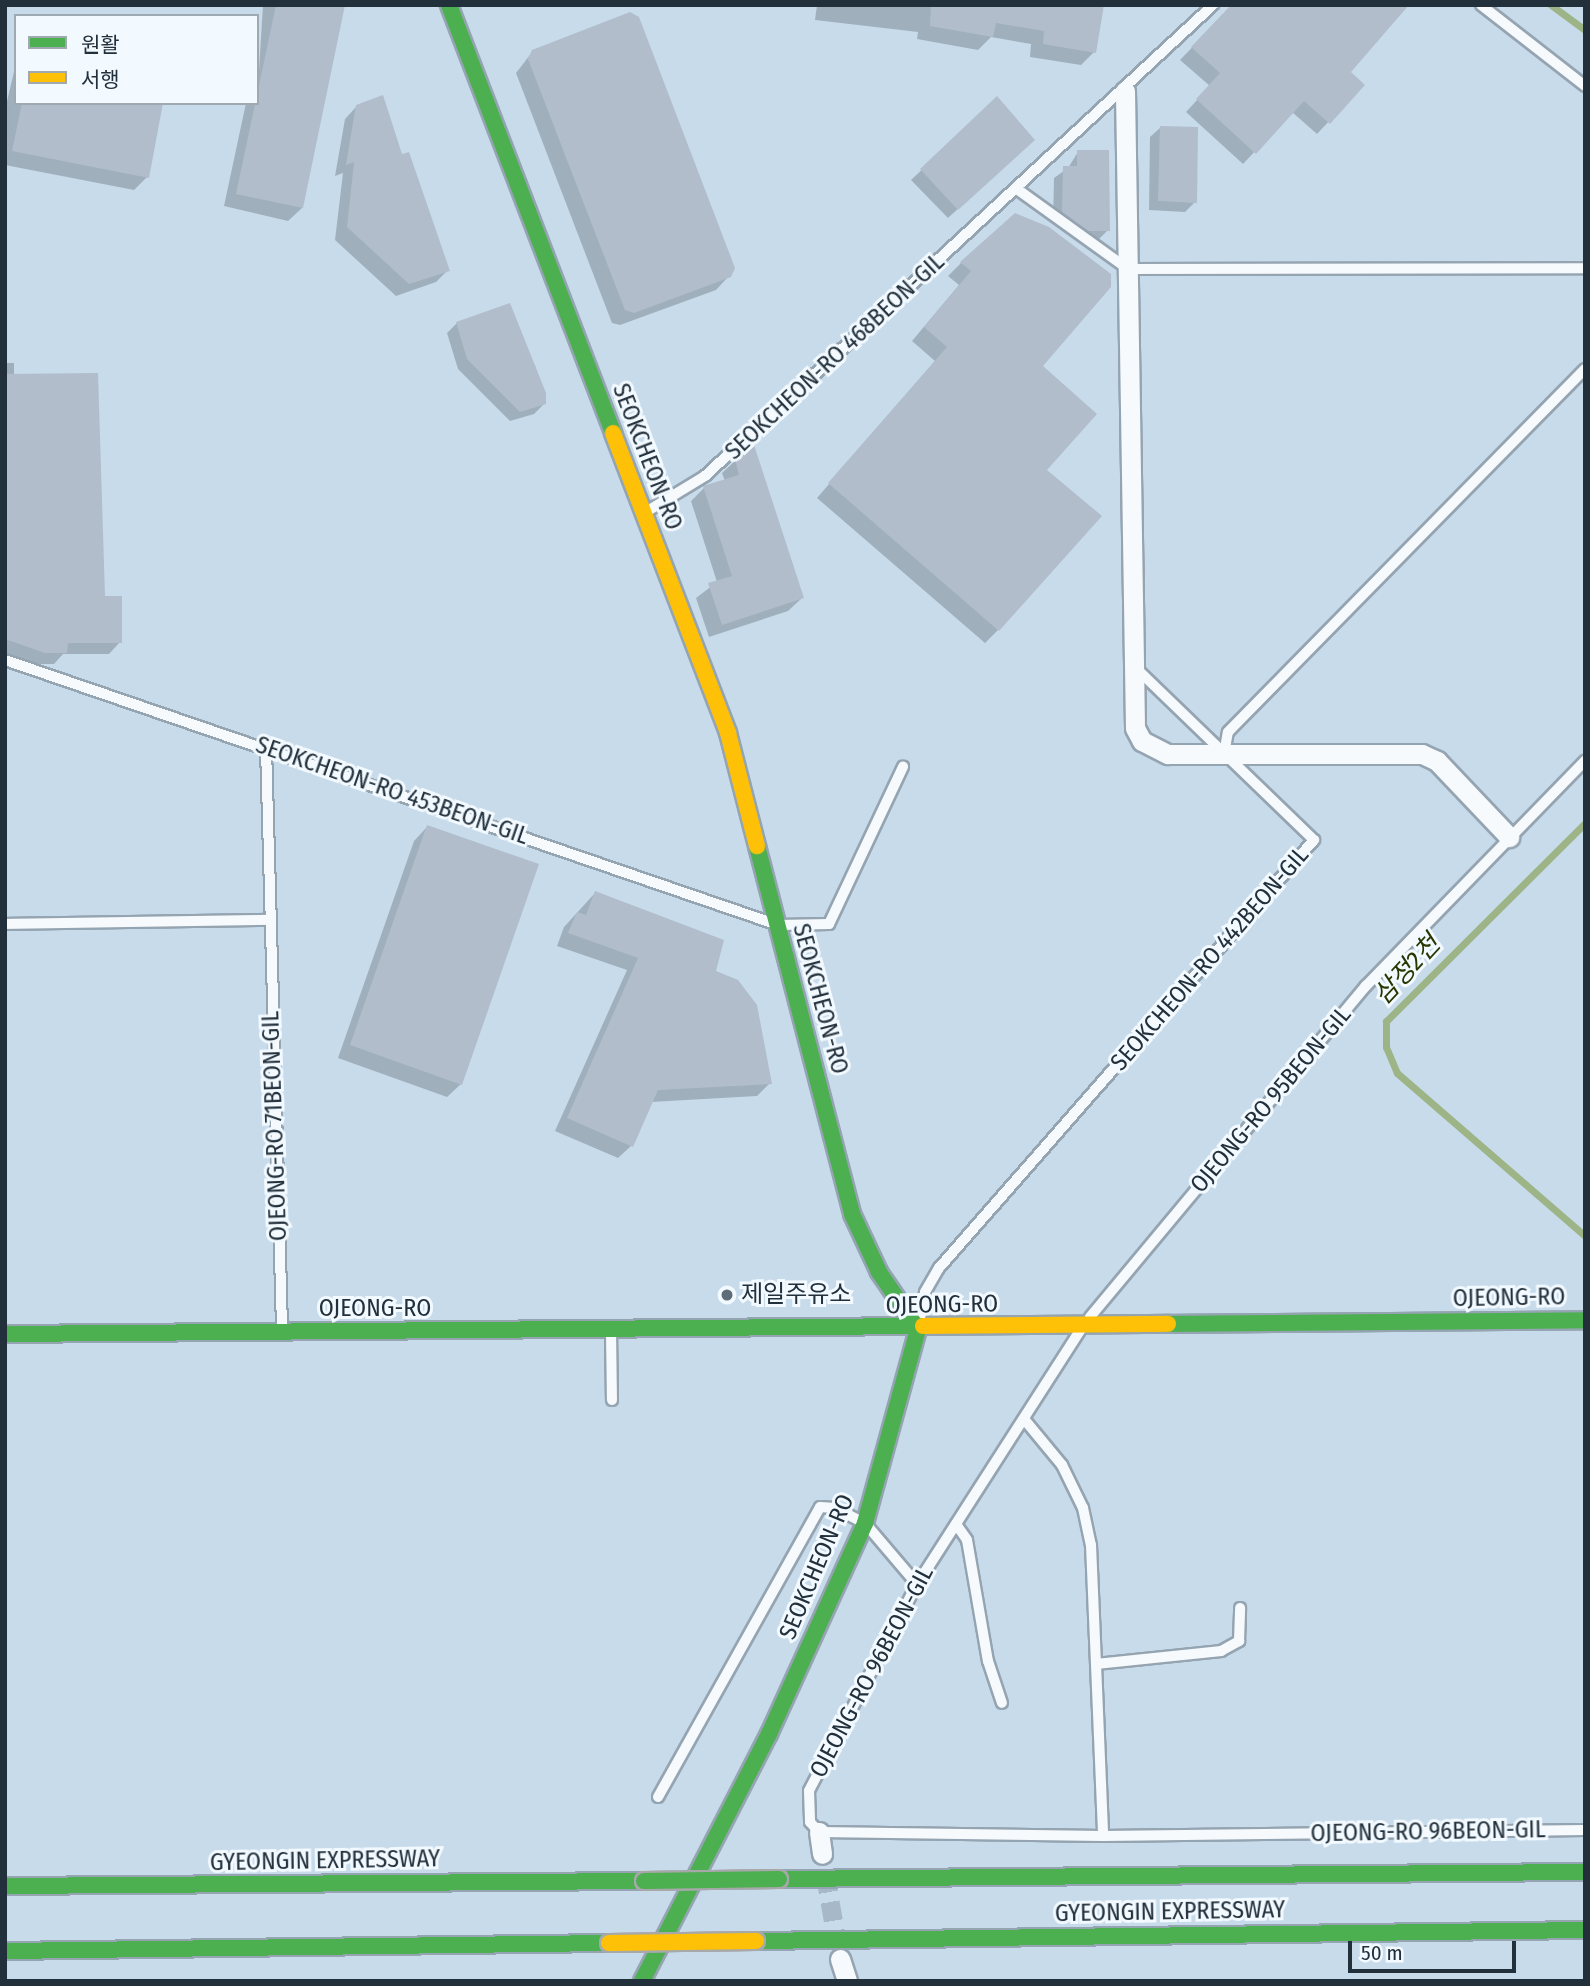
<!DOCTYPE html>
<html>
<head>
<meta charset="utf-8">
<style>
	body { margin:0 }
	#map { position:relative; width:1590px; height:1986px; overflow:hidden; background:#c8dbeb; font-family:"Fira Sans Condensed","Noto Sans KR",sans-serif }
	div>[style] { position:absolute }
	.shadow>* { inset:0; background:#0003 }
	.stream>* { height:7px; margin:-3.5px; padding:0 3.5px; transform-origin:3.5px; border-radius:3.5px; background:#9db486 }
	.building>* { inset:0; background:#b1bdcb }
	.street-tunnel>* { height:19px; margin-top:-9.5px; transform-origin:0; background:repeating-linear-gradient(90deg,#a7b9c8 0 19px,transparent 0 29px) }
	.roads { filter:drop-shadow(2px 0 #95a4b1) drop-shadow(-2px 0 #95a4b1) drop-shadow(0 2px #95a4b1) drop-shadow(0 -2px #95a4b1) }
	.lane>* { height:10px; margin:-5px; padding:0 5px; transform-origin:5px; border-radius:5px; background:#f7fafc }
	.street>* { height:19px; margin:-9.5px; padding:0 9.5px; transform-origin:9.5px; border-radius:9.5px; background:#f7fafc }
	.fast>* { height:16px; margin:-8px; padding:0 8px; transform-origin:8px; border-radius:8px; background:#4caf50 }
	.slow>* { height:16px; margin:-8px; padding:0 8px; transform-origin:8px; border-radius:8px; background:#ffc107 }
	.bridges { filter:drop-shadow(2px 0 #a6a8a9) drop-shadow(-2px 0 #a6a8a9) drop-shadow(0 2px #a6a8a9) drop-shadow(0 -2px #a6a8a9) }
	.fast-bridge>* { height:16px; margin:-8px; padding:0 8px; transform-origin:8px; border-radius:8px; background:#4caf50 }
	.slow-bridge>* { height:16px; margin:-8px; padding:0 8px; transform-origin:8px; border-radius:8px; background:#ffc107 }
	.dots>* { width:19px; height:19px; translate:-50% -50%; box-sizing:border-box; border:4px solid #f2f9ff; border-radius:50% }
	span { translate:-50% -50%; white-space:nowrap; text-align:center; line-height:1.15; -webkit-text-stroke:6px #f2f9ff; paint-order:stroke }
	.street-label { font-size:24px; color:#22303b }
	.poi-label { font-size:24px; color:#22303b }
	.left { translate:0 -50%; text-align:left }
	.water-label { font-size:26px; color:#283700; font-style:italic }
	.frame { position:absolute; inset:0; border:7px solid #22303b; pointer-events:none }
	.legend { position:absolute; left:14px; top:14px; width:245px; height:91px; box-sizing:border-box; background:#f2f9ff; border:2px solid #9fa9b1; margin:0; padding:9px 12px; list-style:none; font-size:21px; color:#22303b }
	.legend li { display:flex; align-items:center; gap:14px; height:35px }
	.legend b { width:35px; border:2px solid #9fa9b1 }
	.scale { position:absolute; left:1348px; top:1941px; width:168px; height:32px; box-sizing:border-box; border:4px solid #22303b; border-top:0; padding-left:9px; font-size:21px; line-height:24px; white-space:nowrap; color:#22303b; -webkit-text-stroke:5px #f2f9ff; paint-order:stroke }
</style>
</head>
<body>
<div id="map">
	<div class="shadow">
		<div style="clip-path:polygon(263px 5px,343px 5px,302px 208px,288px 221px,224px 206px,246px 103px,257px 103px)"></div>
		<div style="clip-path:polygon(817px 5px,1102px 5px,1094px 52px,1081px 65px,1030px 57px,1031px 44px,991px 37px,978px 50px,917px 39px,918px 32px,815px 20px)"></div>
		<div style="clip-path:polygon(1233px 5px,1348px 72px,1363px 85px,1317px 134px,1292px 112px,1243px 164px,1186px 112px,1210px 86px,1180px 60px)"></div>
		<div style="clip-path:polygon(533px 51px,729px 276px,716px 290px,620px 325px,612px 323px,516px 73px)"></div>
		<div style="clip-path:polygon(16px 63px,16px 103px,161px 103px,147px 177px,134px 190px,5px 165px,5px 110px)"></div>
		<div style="clip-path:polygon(997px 99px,1023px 149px,948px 218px,911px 180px)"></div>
		<div style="clip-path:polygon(357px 106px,401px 157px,448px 270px,436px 282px,396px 296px,335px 240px,343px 173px,335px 176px,345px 119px)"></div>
		<div style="clip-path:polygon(1160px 128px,1195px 202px,1185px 212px,1149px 210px,1150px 137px)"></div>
		<div style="clip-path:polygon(1078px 152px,1108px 230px,1098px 240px,1077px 240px,1053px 222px,1054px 178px,1068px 168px)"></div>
		<div style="clip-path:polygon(961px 263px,1109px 286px,1040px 366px,1045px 470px,998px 630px,985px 643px,817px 498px,935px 361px,912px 341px,959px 285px,948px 276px)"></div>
		<div style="clip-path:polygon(457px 323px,530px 366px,535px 365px,544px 404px,534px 414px,510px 421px,458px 369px,447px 333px)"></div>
		<div style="clip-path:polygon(5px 363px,14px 363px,14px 376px,120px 642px,109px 654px,63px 654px,54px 664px,33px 664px,5px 655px)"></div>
		<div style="clip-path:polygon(736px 460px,802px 598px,788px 611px,709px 637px,696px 598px,717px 582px,691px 501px,704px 488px,725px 481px,722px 473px)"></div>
		<div style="clip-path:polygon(427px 827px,461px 1084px,447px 1097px,338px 1058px,414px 841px)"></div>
		<div style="clip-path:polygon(595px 893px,713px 972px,770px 1083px,757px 1096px,651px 1102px,631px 1146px,618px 1158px,555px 1131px,627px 970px,557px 946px,564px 927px)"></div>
	</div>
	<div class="stream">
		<div style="left:1551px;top:5px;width:42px;rotate:36.3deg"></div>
		<div style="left:1585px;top:823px;width:281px;rotate:135.1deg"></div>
		<div style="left:1386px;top:1021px;width:26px;rotate:90deg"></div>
		<div style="left:1386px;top:1047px;width:28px;rotate:67deg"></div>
		<div style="left:1397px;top:1073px;width:249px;rotate:40.9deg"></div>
	</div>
	<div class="building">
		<div style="clip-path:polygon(276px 5px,345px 5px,303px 208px,236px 194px)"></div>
		<div style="clip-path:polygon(931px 5px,1104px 5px,1096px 53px,1043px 44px,1044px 31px,996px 23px,993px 37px,930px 26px)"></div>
		<div style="clip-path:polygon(1231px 5px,1409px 5px,1351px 72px,1365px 85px,1330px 124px,1304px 101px,1256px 154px,1196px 99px,1220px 73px,1191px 47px)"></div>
		<div style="clip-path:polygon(630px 12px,639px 17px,735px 268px,731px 277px,634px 313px,625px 310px,528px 59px,532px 50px)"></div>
		<div style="clip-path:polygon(383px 95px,402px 154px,409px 152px,450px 271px,409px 284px,347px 227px,354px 162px,346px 165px,356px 105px)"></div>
		<div style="clip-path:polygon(997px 96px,1035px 140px,958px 210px,920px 169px)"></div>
		<div style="clip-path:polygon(22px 103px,163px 103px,149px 178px,12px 151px)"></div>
		<div style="clip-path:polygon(1160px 126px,1198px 127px,1197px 203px,1158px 201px)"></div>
		<div style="clip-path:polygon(1077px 150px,1109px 150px,1110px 231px,1087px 231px,1062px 212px,1063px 166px,1077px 166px)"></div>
		<div style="clip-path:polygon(1015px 213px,1049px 227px,1111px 274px,1111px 287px,1043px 366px,1097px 414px,1047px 470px,1102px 516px,999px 631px,828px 483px,947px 347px,924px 327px,971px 271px,960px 262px)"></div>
		<div style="clip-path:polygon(510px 303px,546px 393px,546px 404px,520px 412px,467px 359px,456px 322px)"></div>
		<div style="clip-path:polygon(98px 373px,105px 596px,122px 596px,122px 643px,68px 643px,67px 653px,45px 653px,5px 639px,5px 374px)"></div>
		<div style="clip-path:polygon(754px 445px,804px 598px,722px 625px,708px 583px,732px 576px,703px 486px,739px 475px,735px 459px)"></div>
		<div style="clip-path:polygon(427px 825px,539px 864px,462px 1085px,350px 1045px)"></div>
		<div style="clip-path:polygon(595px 891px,724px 940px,716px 971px,738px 980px,757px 1005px,772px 1084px,658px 1090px,633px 1147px,567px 1118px,638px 958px,568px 933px,577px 912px,586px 915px)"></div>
	</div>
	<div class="street-tunnel">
		<div style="left:825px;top:1873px;width:75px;rotate:80deg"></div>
	</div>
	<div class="roads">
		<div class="lane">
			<div style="left:1481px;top:5px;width:132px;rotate:37.9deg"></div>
			<div style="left:1017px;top:189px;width:137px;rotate:35.8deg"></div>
			<div style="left:1128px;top:269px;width:457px;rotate:-0.1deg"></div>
			<div style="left:646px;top:512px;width:69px;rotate:-31.4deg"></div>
			<div style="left:705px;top:476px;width:693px;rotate:-42.84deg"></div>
			<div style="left:5px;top:660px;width:817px;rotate:18.92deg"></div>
			<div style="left:778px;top:925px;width:51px;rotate:-1.1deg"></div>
			<div style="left:829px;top:924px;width:174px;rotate:-64.8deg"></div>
			<div style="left:266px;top:747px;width:581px;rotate:88.42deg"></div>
			<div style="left:1224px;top:754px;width:22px;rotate:-80deg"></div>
			<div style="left:1228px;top:732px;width:509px;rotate:-45.48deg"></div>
			<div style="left:5px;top:924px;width:264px;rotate:-0.9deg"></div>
			<div style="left:1090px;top:1317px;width:431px;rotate:-50.2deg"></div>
			<div style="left:1366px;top:986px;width:314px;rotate:-45.8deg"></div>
			<div style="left:920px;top:1318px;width:26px;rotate:-79deg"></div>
			<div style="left:925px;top:1292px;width:28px;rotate:-60deg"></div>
			<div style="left:939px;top:1268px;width:569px;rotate:-48.78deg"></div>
			<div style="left:1314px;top:840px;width:248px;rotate:-136deg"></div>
			<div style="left:1081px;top:1329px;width:303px;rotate:122.7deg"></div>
			<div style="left:917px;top:1584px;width:233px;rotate:117.6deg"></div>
			<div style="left:809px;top:1791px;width:31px;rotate:88deg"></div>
			<div style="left:810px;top:1822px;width:13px;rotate:48deg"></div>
			<div style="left:819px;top:1832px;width:284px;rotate:0.8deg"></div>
			<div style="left:1103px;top:1836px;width:482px;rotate:-0.7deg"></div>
			<div style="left:611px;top:1331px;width:69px;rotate:89.2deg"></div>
			<div style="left:1024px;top:1419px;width:60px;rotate:50.4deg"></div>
			<div style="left:1062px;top:1465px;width:48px;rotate:64deg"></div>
			<div style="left:1083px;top:1508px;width:38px;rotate:78deg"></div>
			<div style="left:1091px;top:1545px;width:291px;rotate:87.6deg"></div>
			<div style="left:956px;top:1524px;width:19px;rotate:55deg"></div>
			<div style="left:967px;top:1540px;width:123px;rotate:80.2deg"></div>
			<div style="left:988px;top:1661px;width:44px;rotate:71.6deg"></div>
			<div style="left:1096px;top:1664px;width:126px;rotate:-5.9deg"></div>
			<div style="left:1221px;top:1651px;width:21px;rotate:-29deg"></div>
			<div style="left:1239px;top:1641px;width:33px;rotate:-88deg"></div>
			<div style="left:658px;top:1797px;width:332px;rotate:-60.8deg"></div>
			<div style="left:820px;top:1507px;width:15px;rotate:4deg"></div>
			<div style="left:835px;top:1508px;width:34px;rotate:27deg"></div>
			<div style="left:865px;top:1523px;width:80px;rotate:49.6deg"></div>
		</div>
		<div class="street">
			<div style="left:1125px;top:91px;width:637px;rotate:89.1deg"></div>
			<div style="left:1135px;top:728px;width:15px;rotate:62deg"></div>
			<div style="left:1142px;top:741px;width:29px;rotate:27deg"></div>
			<div style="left:1168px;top:754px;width:254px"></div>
			<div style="left:1422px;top:754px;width:17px;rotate:25deg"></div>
			<div style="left:1437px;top:761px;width:105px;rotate:46.5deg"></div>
			<div style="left:819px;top:1832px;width:22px;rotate:82deg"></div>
			<div style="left:840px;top:1959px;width:23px;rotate:72deg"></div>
		</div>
		<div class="fast">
			<div style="left:449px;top:5px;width:458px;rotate:69deg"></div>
			<div style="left:757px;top:846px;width:380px;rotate:75.5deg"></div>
			<div style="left:852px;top:1214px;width:64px;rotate:65deg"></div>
			<div style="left:879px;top:1272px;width:69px;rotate:55.6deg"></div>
			<div style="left:1168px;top:1324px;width:417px;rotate:-0.5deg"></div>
			<div style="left:5px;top:1334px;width:918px;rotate:-0.5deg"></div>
			<div style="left:779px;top:1879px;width:806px;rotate:-0.5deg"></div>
			<div style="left:5px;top:1886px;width:639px;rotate:-0.45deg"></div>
			<div style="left:756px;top:1941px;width:829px;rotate:-0.76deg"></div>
			<div style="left:5px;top:1951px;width:604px;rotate:-0.76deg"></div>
			<div style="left:642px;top:1981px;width:278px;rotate:-62.8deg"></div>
			<div style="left:769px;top:1734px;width:232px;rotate:-65.5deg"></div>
			<div style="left:865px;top:1523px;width:201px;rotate:-74.7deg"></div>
		</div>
		<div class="slow">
			<div style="left:613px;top:433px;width:321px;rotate:69deg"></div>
			<div style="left:728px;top:733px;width:117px;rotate:75.6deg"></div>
			<div style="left:923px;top:1326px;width:245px;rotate:-0.5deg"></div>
		</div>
	</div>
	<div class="bridges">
		<div class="fast-bridge">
			<div style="left:644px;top:1881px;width:135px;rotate:-0.8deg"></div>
		</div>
		<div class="slow-bridge">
			<div style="left:609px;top:1943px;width:147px;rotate:-0.8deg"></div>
		</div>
	</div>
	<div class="dots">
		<div style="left:727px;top:1295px;background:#5c6c79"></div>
	</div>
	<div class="street-label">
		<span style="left:835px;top:357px;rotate:-43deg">SEOKCHEON-RO 468BEON-GIL</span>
		<span style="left:647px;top:457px;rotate:69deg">SEOKCHEON-RO</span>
		<span style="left:392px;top:791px;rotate:19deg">SEOKCHEON-RO 453BEON-GIL</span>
		<span style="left:1210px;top:959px;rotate:-49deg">SEOKCHEON-RO 442BEON-GIL</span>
		<span style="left:820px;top:999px;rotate:75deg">SEOKCHEON-RO</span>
		<span style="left:1271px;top:1100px;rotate:-50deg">OJEONG-RO 95BEON-GIL</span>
		<span style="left:275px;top:1126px;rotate:-92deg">OJEONG-RO 71BEON-GIL</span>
		<span style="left:1509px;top:1298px;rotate:-1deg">OJEONG-RO</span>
		<span style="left:942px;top:1305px;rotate:-1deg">OJEONG-RO</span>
		<span style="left:375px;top:1309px">OJEONG-RO</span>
		<span style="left:817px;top:1567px;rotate:-67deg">SEOKCHEON-RO</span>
		<span style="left:872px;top:1672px;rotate:-62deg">OJEONG-RO 96BEON-GIL</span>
		<span style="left:1428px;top:1832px;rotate:-1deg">OJEONG-RO 96BEON-GIL</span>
		<span style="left:325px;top:1861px;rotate:-1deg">GYEONGIN EXPRESSWAY</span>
		<span style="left:1170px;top:1912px;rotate:-1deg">GYEONGIN EXPRESSWAY</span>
	</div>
	<div class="poi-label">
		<span class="left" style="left:741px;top:1295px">제일주유소</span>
	</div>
	<div class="water-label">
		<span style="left:1407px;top:970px;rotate:-47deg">삼정2천</span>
	</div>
	<div class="frame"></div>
	<ul class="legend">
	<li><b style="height:9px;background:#4caf50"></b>원활</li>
	<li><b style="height:9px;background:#ffc107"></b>서행</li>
	</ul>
	<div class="scale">50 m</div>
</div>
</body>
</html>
